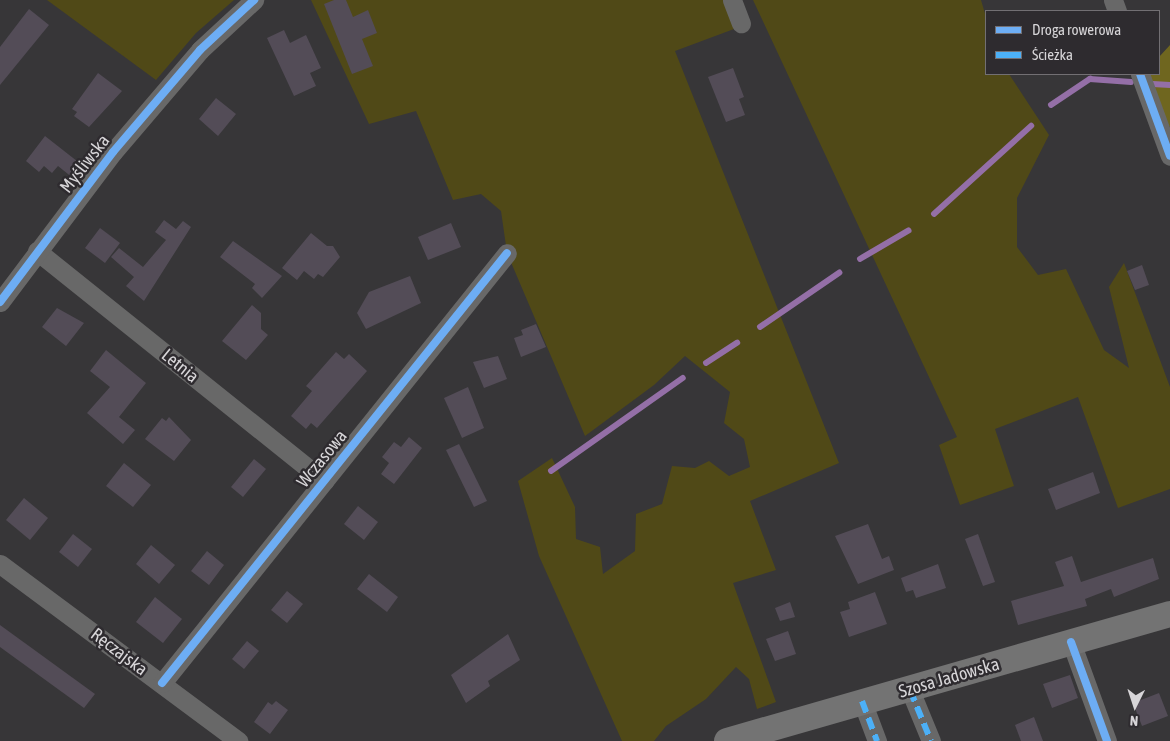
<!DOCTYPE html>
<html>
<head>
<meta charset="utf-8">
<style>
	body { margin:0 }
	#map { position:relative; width:1170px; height:741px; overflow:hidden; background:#373638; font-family:"Asap Condensed",sans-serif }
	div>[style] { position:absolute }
	.green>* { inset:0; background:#504917 }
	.forest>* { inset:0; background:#6f661f }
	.stream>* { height:5.5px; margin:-2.75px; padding:0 2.75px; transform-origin:2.75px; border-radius:2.75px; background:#946fa7 }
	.building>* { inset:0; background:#534c57 }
	.minor>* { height:19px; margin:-9.5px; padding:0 9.5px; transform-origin:9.5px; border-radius:9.5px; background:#686868 }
	.secondary>* { height:26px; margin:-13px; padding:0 13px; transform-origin:13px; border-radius:13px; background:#737373 }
	.quiet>* { height:6px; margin-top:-3px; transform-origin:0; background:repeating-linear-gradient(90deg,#4cb0f7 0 12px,transparent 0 18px) }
	.cycleway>* { height:8px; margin:-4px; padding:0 4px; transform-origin:4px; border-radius:4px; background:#6dadf4 }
	span { translate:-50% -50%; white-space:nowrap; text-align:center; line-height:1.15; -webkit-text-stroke:5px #2e2b2f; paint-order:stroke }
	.street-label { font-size:18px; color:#d7d5d8 }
	.legend { position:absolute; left:985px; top:10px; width:175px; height:65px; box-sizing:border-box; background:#2e2b2f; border:1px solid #726f73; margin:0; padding:6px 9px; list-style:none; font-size:15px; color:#d7d5d8 }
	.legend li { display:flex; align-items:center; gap:10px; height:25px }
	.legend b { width:25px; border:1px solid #726f73 }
	.north { position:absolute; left:1110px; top:681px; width:50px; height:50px; -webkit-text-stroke:4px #2e2b2f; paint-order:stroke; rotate:184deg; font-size:14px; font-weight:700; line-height:20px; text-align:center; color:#d7d5d8 }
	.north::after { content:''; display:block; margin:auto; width:18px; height:22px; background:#d7d5d8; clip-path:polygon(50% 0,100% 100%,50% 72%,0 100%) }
</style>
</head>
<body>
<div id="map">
	<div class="green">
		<div style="clip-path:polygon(47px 0,234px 0,196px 33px,156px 80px)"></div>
		<div style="clip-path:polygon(311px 0,723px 0,734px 29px,675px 51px,839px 463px,750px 501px,776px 570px,733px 583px,776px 702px,757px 709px,749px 679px,736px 667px,706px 699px,666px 726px,654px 741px,622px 741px,539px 556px,518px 481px,552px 458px,575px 507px,576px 539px,600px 547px,603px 574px,635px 551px,636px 514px,662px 504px,672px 466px,695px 468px,709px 461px,729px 476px,750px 467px,744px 439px,724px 423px,730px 392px,685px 356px,654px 385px,585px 436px,507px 253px,501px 211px,481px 194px,453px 200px,416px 111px,369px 124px)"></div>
		<div style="clip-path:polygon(753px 0,981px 0,986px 17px,986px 74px,1009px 74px,1049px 135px,1017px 198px,1017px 247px,1038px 275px,1066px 269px,1104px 350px,1129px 368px,1109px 287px,1124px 263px,1170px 387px,1170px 489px,1118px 508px,1078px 397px,995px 429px,1014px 486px,960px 505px,939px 445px,957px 437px)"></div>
	</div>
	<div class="forest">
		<div style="clip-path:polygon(1170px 45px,1170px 126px,1166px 131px,1144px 74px,1159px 74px,1159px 57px)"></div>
	</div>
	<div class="stream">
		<div style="left:1153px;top:84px;width:17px;rotate:3deg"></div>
		<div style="left:1051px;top:105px;width:47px;rotate:-33.7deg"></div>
		<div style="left:1090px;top:79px;width:41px;rotate:4.2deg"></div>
		<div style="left:934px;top:214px;width:131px;rotate:-42.2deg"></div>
		<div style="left:860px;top:259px;width:56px;rotate:-30.3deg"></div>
		<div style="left:760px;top:327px;width:96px;rotate:-34.4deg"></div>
		<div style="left:706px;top:363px;width:37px;rotate:-33deg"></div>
		<div style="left:551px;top:471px;width:161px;rotate:-35.2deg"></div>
	</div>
	<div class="building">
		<div style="clip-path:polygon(334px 0,346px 0,353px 17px,368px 10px,377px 33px,362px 39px,373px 66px,352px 74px,324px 4px)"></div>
		<div style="clip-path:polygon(29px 9px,49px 25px,0 85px,0 47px)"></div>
		<div style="clip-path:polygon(284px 30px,290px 43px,306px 35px,321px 68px,310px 73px,316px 86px,294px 96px,267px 38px)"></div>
		<div style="clip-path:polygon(733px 68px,744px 97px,739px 99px,745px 115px,726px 122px,708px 77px)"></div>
		<div style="clip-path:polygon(98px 73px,122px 91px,89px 127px,74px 116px,77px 112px,72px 109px)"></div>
		<div style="clip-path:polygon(216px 98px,236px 114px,218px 136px,199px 119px)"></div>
		<div style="clip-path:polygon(45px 136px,82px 165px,73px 178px,58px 166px,52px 173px,44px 166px,39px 172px,26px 161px)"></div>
		<div style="clip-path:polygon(164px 220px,176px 229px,183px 221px,191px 227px,144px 301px,126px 286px,134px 277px,111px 257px,119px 248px,143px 267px,166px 240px,155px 232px)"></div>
		<div style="clip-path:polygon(451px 223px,461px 247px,428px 260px,418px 237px)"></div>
		<div style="clip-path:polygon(100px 228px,120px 243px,105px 263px,85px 248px)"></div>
		<div style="clip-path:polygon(311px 233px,327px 246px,333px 246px,340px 257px,323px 277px,318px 274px,314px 279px,304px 271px,297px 280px,282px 268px)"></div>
		<div style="clip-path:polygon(233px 241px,282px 276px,262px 298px,252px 288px,255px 284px,220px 257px)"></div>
		<div style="clip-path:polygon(1142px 265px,1149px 285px,1135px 290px,1127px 271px)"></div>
		<div style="clip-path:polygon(410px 276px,421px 303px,366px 329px,357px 313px,369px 292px)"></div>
		<div style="clip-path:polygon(252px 305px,261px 313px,261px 329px,268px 335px,246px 360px,222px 341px)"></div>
		<div style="clip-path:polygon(57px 308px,84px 323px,66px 346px,42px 327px)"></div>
		<div style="clip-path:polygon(536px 324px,546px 347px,521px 357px,514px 338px,523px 335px,521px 330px)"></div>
		<div style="clip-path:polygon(106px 350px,146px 383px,119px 417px,135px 430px,123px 444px,87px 413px,110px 387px,90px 371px)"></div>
		<div style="clip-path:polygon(336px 352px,344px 359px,349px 354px,367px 371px,317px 428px,311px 423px,306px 429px,291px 416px,312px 391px,306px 386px)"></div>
		<div style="clip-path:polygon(498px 356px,507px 379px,484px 388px,473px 362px)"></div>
		<div style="clip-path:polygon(468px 387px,484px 428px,462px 438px,444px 398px)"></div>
		<div style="clip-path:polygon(169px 417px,191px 440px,174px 461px,145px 439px,162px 418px,166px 421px)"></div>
		<div style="clip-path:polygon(409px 437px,422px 448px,394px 484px,381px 474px,389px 463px,382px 457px,394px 442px,401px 447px)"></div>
		<div style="clip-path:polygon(459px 444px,487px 501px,474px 507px,446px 450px)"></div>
		<div style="clip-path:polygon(254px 459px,266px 469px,243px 497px,231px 487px)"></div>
		<div style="clip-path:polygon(124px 463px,151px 485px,133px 507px,106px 486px)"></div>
		<div style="clip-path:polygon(1093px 472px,1100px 493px,1056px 510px,1048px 489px)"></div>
		<div style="clip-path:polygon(24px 498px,48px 518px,30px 540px,6px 520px)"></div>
		<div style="clip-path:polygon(358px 506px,378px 522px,364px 540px,344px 524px)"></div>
		<div style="clip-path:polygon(868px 524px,882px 559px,889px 556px,894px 570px,858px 584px,835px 536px)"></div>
		<div style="clip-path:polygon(73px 534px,92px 549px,78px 567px,59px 552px)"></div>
		<div style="clip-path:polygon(978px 534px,995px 582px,983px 586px,965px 539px)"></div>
		<div style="clip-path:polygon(151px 545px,175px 565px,159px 584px,136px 564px)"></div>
		<div style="clip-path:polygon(207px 551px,224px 565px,209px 585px,191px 571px)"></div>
		<div style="clip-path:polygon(1072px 556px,1081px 582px,1153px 558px,1159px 579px,1114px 597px,1111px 589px,1085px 599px,1087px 606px,1018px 625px,1011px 601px,1064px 586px,1055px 562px)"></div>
		<div style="clip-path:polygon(938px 564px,946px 588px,916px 598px,913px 590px,906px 592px,901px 578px)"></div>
		<div style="clip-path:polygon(369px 574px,398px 597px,387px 612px,357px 589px)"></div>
		<div style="clip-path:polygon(287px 591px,303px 604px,287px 623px,271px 610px)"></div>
		<div style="clip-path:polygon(875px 592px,887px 624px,849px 637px,840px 612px,850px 609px,848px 602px)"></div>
		<div style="clip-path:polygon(155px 597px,182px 619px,163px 643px,136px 622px)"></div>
		<div style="clip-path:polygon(790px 602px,795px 617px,780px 621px,775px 608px)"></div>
		<div style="clip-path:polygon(0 625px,95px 694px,84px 708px,0 647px)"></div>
		<div style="clip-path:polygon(788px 631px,796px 654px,775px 661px,766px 639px)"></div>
		<div style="clip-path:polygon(508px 634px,520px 660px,488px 681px,490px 686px,466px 703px,451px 675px)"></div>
		<div style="clip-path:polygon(247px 641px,259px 651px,244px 669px,232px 659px)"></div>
		<div style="clip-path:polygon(1070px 675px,1078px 698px,1052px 708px,1043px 684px)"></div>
		<div style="clip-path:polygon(1159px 693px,1168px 716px,1142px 726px,1133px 703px)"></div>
		<div style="clip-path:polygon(276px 701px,288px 710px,270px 734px,254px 722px,268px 702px,272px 705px)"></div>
		<div style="clip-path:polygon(1034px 717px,1043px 741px,1021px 741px,1015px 725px)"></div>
	</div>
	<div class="minor">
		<div style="left:732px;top:0;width:25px;rotate:69deg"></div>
		<div style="left:1113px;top:0;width:12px;rotate:70deg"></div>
		<div style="left:1140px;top:74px;width:87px;rotate:69.9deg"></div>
		<div style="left:37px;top:251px;width:368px;rotate:38.7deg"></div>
		<div style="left:0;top:302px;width:188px;rotate:-53deg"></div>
		<div style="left:113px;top:152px;width:134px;rotate:-49.5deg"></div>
		<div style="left:200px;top:50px;width:74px;rotate:-42.8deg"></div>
		<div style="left:0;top:564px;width:297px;rotate:36.6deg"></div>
		<div style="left:1071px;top:642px;width:105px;rotate:70deg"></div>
		<div style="left:162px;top:683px;width:551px;rotate:-51.26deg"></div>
		<div style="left:910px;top:690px;width:55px;rotate:67.6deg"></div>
		<div style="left:862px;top:701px;width:43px;rotate:69.4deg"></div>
	</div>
	<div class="secondary">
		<div style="left:727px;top:741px;width:461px;rotate:-16deg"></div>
	</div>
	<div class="quiet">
		<div style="left:910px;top:690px;width:55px;rotate:67.6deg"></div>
		<div style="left:862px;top:701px;width:43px;rotate:69.4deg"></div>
	</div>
	<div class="cycleway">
		<div style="left:1140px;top:74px;width:87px;rotate:69.9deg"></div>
		<div style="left:0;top:302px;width:188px;rotate:-53deg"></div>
		<div style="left:113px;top:152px;width:134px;rotate:-49.5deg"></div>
		<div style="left:200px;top:50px;width:74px;rotate:-42.8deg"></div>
		<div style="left:1071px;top:642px;width:105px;rotate:70deg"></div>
		<div style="left:162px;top:683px;width:551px;rotate:-51.26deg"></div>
	</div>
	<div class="street-label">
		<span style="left:85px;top:164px;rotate:-52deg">Myśliwska</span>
		<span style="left:180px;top:366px;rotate:39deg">Letnia</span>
		<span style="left:322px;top:459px;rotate:-51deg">Wczasowa</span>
		<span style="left:119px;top:652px;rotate:37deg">Ręczajska</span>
		<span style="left:949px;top:678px;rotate:-16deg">Szosa Jadowska</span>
	</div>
	<ul class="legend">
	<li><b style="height:6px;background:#6dadf4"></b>Droga rowerowa</li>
	<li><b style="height:6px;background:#4cb0f7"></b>Ścieżka</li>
	</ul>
	<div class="north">N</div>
</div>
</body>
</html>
